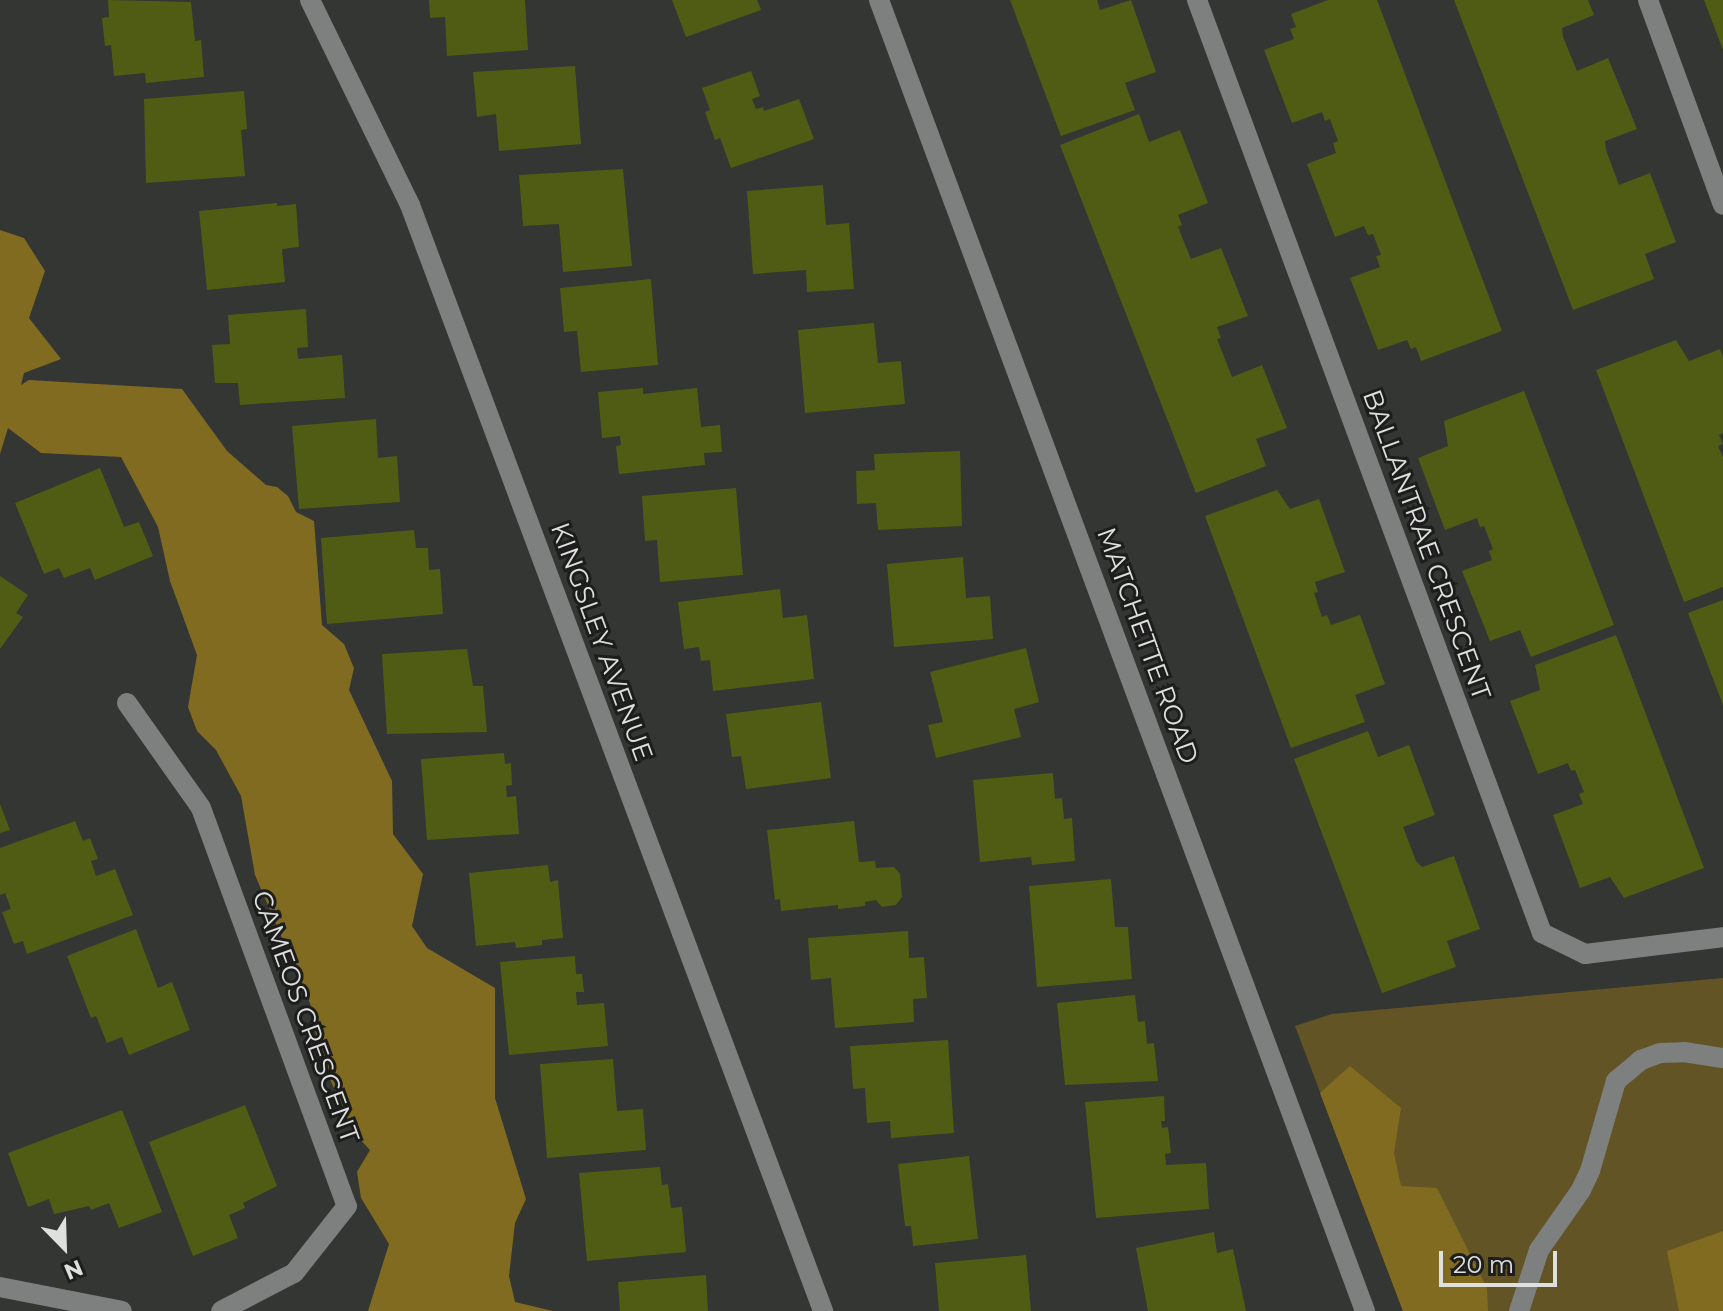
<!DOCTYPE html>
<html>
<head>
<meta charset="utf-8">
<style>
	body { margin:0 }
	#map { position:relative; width:1723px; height:1311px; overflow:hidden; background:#333633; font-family:Montserrat,sans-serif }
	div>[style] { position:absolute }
	.green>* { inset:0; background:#635425 }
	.forest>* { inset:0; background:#816b21 }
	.building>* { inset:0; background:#505c14 }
	.minor>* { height:20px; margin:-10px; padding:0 10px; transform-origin:10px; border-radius:10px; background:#7d807f }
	span { translate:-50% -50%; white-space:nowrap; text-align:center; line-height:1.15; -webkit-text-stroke:6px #1c1d1c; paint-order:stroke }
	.street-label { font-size:26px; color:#dee0de }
	.north { position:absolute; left:24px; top:1207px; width:80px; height:80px; -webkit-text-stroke:6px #1c1d1c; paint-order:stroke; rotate:157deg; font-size:22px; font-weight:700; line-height:32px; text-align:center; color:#dee0de }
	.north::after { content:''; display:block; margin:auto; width:28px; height:36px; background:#dee0de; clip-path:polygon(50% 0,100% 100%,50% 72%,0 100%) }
	.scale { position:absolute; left:1439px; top:1251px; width:118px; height:36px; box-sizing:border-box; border:4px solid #dee0de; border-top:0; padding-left:10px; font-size:24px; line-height:28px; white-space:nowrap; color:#dee0de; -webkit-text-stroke:6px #1c1d1c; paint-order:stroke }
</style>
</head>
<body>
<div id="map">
	<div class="green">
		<div style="clip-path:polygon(1723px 978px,1723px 1311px,1403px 1311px,1295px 1026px,1332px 1014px)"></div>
	</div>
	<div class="forest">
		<div style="clip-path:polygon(0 230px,24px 238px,45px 271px,29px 318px,61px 359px,24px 373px,21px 385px,29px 380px,182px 389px,227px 451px,266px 485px,277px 487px,288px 496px,296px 512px,314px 521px,322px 625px,344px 644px,354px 668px,349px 690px,392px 781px,393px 834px,423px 874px,412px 926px,427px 948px,495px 988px,495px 1098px,526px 1199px,515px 1223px,509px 1276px,515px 1302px,553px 1311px,368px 1311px,389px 1244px,361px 1198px,357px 1172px,370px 1150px,353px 1132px,320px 1056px,310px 1003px,255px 875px,241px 796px,216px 750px,197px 731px,188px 707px,197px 655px,170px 581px,158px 527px,121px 457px,41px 453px,8px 428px,0 454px)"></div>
		<div style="clip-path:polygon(1350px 1066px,1401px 1108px,1394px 1153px,1401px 1186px,1437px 1188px,1487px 1288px,1488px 1311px,1403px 1311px,1320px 1093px)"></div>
		<div style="clip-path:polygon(1723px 1231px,1723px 1311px,1679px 1311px,1667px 1251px)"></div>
	</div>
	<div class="building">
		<div style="clip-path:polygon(108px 0,191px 2px,195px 41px,201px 40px,204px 77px,146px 83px,145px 73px,114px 76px,111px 45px,105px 46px,102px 18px,109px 17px)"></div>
		<div style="clip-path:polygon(429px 0,525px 0,528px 50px,447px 56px,445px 17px,430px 18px)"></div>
		<div style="clip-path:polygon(672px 0,757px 0,761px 10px,686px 37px)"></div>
		<div style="clip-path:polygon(1010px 0,1097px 0,1100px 10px,1131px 0,1156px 72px,1125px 83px,1135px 110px,1061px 136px)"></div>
		<div style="clip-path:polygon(1328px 0,1377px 0,1502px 331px,1421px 361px,1416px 347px,1411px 349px,1407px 340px,1378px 350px,1350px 278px,1380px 267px,1376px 256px,1381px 255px,1373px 234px,1368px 235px,1364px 226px,1335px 237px,1307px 164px,1336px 153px,1333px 143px,1338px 141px,1330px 119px,1325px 121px,1322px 112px,1292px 123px,1264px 50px,1294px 39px,1290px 29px,1296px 27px,1291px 14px)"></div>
		<div style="clip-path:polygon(1454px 0,1588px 0,1594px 15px,1562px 28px,1563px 37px,1577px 71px,1608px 58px,1637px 129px,1605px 141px,1606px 150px,1619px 185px,1650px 173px,1676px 242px,1645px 254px,1654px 279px,1573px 310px)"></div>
		<div style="clip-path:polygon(1704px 0,1723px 0,1723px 50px)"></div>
		<div style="clip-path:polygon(575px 66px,581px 144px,499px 151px,496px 114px,477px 117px,473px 72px)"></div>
		<div style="clip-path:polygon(751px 71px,760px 96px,752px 99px,756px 109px,763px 107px,764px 111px,799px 99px,814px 139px,731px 168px,720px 138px,715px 140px,705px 112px,710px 110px,702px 88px)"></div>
		<div style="clip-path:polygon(244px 91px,247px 129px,241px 130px,245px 176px,146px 183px,144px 99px)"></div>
		<div style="clip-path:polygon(1139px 114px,1149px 142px,1180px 130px,1208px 203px,1178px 215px,1182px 225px,1178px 227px,1191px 259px,1221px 248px,1248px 316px,1217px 327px,1221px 338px,1217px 339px,1232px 377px,1262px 365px,1287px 428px,1256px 439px,1266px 466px,1196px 493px,1060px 145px)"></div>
		<div style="clip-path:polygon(623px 169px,632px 266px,563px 272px,559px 224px,523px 226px,519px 175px)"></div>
		<div style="clip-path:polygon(823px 185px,826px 225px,849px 223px,854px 289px,807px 292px,806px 270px,753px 274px,747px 191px)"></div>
		<div style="clip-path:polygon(277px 203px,277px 206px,296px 204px,299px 247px,282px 249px,285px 282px,207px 290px,199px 211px)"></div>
		<div style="clip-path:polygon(651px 279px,658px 365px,581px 372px,577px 331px,564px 332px,560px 288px)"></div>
		<div style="clip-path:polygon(306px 309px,308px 347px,297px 348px,298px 359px,342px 355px,345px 398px,240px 405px,238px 383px,215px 383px,212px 345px,230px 344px,228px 315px)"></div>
		<div style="clip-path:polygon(874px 323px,878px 363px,901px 361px,905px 404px,805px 413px,798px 330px)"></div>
		<div style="clip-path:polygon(1676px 340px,1689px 361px,1720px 349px,1723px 357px,1723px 433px,1719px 435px,1723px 444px,1718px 446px,1723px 457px,1723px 587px,1684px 602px,1596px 370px)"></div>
		<div style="clip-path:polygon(643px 388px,643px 394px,697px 388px,701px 427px,720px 425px,722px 452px,704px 453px,705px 465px,619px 474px,616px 446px,621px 445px,620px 436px,602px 438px,598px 392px)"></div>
		<div style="clip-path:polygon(1524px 391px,1614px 625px,1531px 657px,1520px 630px,1490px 641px,1462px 571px,1492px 560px,1489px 551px,1493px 549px,1484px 526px,1480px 527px,1477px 518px,1445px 530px,1418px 458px,1448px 446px,1444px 421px)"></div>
		<div style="clip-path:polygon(376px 419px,378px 458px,397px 456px,400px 502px,299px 509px,292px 426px)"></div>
		<div style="clip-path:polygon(960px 451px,962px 526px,878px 530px,876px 503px,857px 504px,856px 471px,875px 470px,874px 454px)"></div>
		<div style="clip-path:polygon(100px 468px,124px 527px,139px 522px,153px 556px,95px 580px,90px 568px,64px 578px,59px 568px,44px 574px,15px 503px)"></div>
		<div style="clip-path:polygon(736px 488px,743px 575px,660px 582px,657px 540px,645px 541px,642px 496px)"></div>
		<div style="clip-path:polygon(1277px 490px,1290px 509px,1319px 499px,1345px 572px,1315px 582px,1318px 592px,1314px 593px,1322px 617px,1327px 615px,1331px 625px,1360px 615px,1385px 684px,1355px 695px,1365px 722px,1291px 748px,1205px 516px)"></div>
		<div style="clip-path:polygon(414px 530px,416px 548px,428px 548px,429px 570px,440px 569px,443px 614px,327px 624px,321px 538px)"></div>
		<div style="clip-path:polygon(963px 557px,966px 598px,990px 596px,993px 639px,894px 647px,887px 564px)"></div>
		<div style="clip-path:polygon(0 576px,28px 595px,16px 613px,23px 617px,0 649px)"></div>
		<div style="clip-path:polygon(780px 589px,783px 618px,807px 615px,814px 679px,713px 691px,710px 660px,701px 661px,699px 647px,684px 649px,678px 602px)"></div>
		<div style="clip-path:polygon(1723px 600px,1723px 705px,1688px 613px)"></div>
		<div style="clip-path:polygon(1616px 635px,1704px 868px,1624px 898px,1610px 877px,1580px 888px,1553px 815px,1583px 804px,1579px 794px,1584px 792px,1575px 770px,1571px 771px,1568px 763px,1538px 774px,1510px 701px,1540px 690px,1535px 665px)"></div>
		<div style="clip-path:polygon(1026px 648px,1039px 702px,1014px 709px,1021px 737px,936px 758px,928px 725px,943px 722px,930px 672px)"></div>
		<div style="clip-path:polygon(467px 649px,473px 686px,483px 686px,487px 732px,387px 734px,382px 654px)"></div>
		<div style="clip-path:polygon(821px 702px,831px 778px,746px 789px,741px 756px,732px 757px,726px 714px)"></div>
		<div style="clip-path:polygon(1368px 731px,1378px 757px,1409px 745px,1435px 815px,1403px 827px,1416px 861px,1422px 867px,1454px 856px,1480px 929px,1447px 941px,1456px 967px,1382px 993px,1294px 759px)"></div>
		<div style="clip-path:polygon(504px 753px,505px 764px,511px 763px,512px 785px,506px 786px,507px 797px,516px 796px,519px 834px,427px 840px,421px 759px)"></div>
		<div style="clip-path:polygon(1053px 773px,1055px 799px,1062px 798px,1064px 819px,1072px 818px,1075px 861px,1032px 865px,1031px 857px,980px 862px,973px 780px)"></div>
		<div style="clip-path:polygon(0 804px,10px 830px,0 833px)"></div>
		<div style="clip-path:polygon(75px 821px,83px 841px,90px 838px,98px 859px,91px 861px,96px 876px,115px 869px,133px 915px,27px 954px,23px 941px,14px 944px,2px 912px,11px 909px,5px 893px,0 895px,0 848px)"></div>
		<div style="clip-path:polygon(854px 821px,859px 862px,875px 861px,876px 868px,894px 867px,900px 874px,902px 897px,896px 905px,882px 907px,876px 900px,865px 902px,865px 906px,838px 909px,838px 905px,781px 911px,780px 899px,775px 900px,767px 830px)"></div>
		<div style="clip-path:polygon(548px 865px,550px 882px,558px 880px,563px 938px,542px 940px,542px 945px,516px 948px,515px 942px,476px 946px,469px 873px)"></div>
		<div style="clip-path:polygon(1111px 879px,1115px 927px,1128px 927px,1132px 979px,1037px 987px,1029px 886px)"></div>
		<div style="clip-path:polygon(136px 929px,158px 988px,172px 982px,190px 1030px,129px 1055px,122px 1037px,107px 1043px,96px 1016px,91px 1018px,67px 956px)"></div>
		<div style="clip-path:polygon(908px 931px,909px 958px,924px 957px,927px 998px,913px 999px,914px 1022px,835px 1028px,831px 978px,811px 980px,808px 938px)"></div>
		<div style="clip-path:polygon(575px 956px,576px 974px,582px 974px,584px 992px,576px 992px,577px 1005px,604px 1003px,608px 1046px,509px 1055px,500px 962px)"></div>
		<div style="clip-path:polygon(1135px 995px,1138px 1022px,1145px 1021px,1147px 1044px,1154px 1043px,1158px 1081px,1065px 1085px,1057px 1003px)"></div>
		<div style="clip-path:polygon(948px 1040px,954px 1133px,891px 1138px,890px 1121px,867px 1123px,865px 1088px,853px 1089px,850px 1046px)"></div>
		<div style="clip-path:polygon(613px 1059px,617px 1111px,643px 1109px,646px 1150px,547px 1158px,540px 1064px)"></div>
		<div style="clip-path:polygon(1164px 1096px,1165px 1121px,1161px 1121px,1162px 1128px,1168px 1127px,1171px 1153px,1165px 1154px,1166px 1165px,1206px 1163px,1209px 1209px,1096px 1218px,1085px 1102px)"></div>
		<div style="clip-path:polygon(245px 1105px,277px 1186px,243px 1203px,245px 1208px,229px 1215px,238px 1238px,193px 1256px,149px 1142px)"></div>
		<div style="clip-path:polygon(122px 1110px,162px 1212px,119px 1228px,109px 1203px,91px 1210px,89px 1206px,54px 1214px,49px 1199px,28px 1207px,8px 1153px)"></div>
		<div style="clip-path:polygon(969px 1156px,978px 1239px,913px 1246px,911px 1226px,905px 1226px,898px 1164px)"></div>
		<div style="clip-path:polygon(660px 1167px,662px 1185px,668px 1184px,671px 1208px,682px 1207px,686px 1252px,587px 1261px,579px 1173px)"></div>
		<div style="clip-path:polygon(1214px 1232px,1217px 1253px,1233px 1249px,1246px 1311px,1148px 1311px,1136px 1248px)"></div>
		<div style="clip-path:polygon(1026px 1255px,1031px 1311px,939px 1311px,935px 1263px)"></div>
		<div style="clip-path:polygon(706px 1275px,708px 1311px,620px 1311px,618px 1282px)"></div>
	</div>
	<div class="minor">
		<div style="left:310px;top:0;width:228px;rotate:64deg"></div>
		<div style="left:410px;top:205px;width:1181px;rotate:69.52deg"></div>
		<div style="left:879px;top:0;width:1398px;rotate:69.66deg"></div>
		<div style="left:1197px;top:0;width:995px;rotate:69.71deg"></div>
		<div style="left:1542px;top:933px;width:48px;rotate:26deg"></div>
		<div style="left:1585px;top:954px;width:139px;rotate:-7deg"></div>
		<div style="left:1648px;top:0;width:218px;rotate:69.9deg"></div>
		<div style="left:127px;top:703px;width:128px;rotate:54.8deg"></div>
		<div style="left:201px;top:808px;width:424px;rotate:69.9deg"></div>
		<div style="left:347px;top:1206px;width:85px;rotate:128.3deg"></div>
		<div style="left:294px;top:1273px;width:82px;rotate:152.5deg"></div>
		<div style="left:0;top:1287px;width:124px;rotate:11.1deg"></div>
		<div style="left:1519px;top:1311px;width:64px;rotate:-71.8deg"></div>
		<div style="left:1539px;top:1250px;width:73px;rotate:-55deg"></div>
		<div style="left:1581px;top:1190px;width:21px;rotate:-65deg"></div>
		<div style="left:1590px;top:1171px;width:94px;rotate:-73.9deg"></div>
		<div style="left:1616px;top:1081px;width:33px;rotate:-40deg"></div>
		<div style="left:1641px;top:1060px;width:20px;rotate:-20deg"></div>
		<div style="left:1660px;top:1053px;width:24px;rotate:-2deg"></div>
		<div style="left:1684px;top:1052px;width:39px;rotate:9deg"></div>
	</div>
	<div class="street-label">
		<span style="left:1426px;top:545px;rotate:70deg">BALLANTRAE CRESCENT</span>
		<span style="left:601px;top:642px;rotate:70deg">KINGSLEY AVENUE</span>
		<span style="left:1147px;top:646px;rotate:70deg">MATCHETTE ROAD</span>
		<span style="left:305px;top:1017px;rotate:70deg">CAMEOS CRESCENT</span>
	</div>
	<div class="north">N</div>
	<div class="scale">20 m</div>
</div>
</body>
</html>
